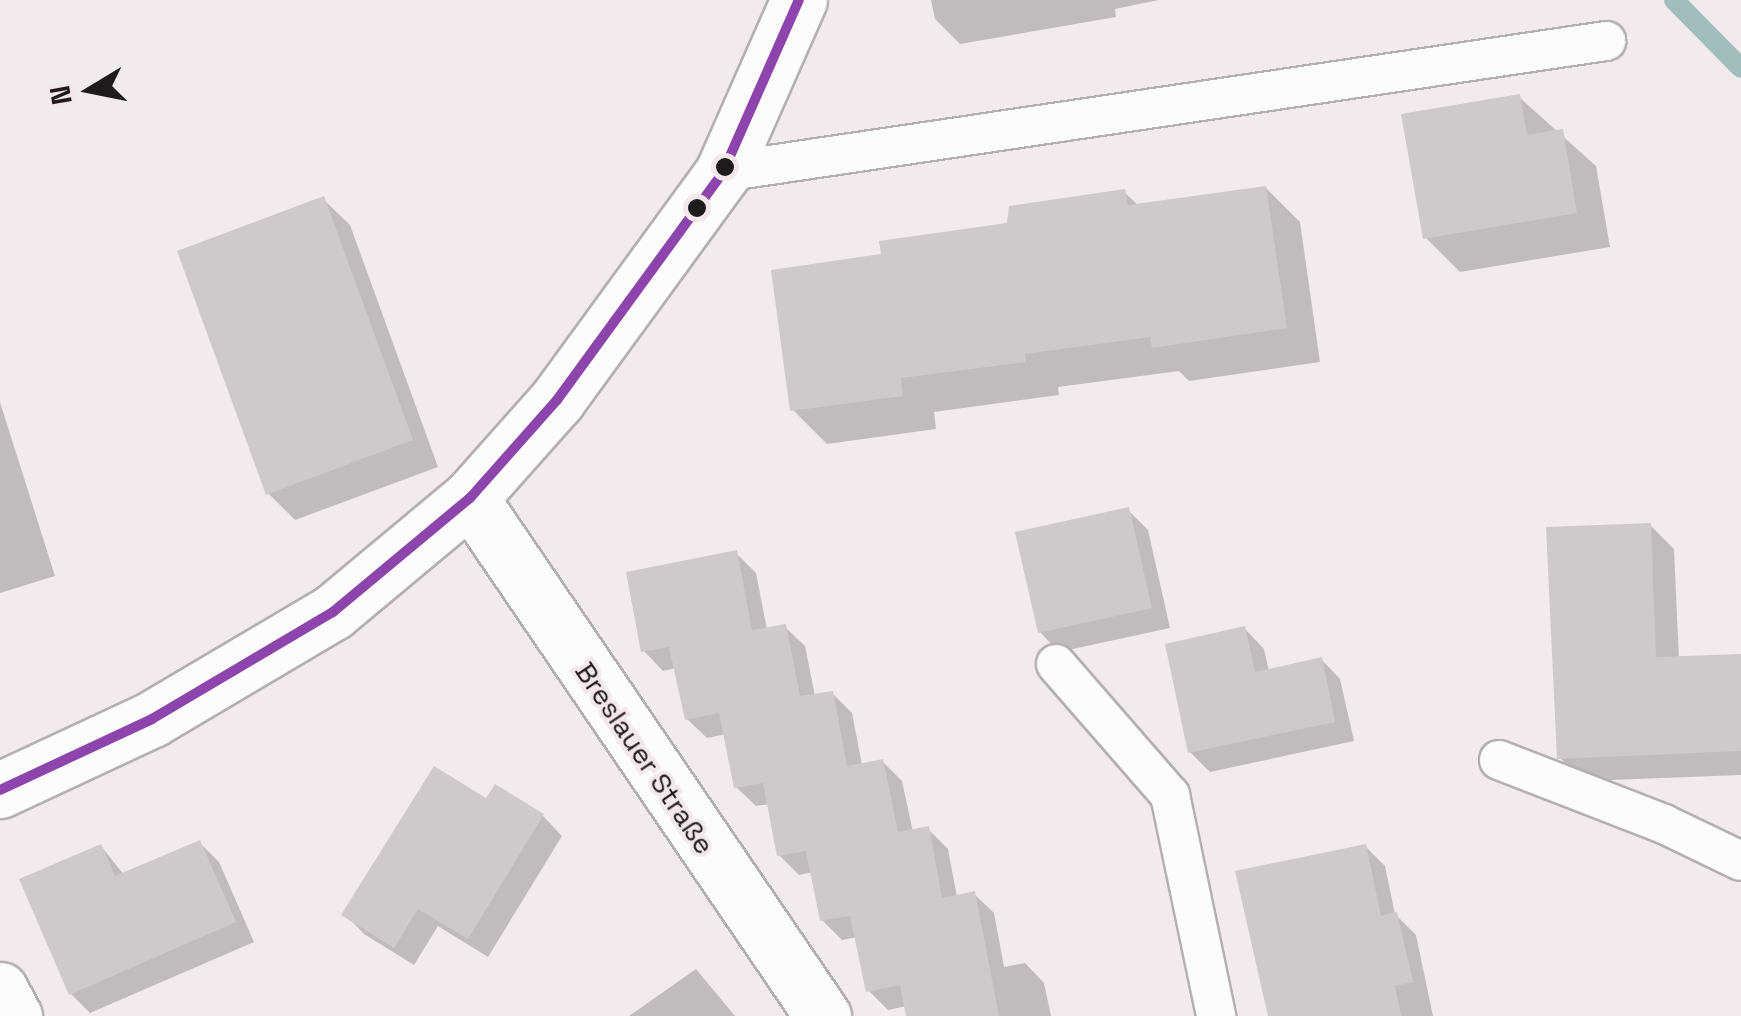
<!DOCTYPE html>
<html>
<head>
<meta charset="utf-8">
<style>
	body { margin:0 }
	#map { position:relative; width:1741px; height:1016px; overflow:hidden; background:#f1ebed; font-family:"Space Grotesk",sans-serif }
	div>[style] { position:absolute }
	.shadow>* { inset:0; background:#0003 }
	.stream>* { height:20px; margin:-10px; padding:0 10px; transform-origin:10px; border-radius:10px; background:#a3bdbd }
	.building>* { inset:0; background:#cec9cb }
	.roads { filter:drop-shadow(2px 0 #b4b0b2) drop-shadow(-2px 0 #b4b0b2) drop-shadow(0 2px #b4b0b2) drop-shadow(0 -2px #b4b0b2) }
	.lane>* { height:38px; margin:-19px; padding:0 19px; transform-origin:19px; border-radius:19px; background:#fdfcfc }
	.street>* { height:55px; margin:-27.5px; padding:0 27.5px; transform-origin:27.5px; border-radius:27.5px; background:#fdfcfc }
	.bus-1>* { height:10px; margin:-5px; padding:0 5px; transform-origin:5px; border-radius:5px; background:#8e44ad }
	.dots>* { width:28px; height:28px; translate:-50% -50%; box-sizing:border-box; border:5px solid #f4e8ec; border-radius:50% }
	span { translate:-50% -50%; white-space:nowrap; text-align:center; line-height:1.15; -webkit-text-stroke:8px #f4e8ec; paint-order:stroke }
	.street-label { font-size:28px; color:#1f1b1d }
	.north { position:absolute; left:40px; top:40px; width:100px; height:100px; -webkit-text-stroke:8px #f4e8ec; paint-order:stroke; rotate:260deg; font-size:28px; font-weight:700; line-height:40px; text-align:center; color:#1f1b1d }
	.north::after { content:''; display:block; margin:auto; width:35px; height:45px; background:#1f1b1d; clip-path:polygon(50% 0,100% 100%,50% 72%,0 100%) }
</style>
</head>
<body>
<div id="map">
	<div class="shadow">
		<div style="clip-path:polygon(931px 0,1159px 0,1115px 9px,1116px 17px,960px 44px,935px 19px)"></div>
		<div style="clip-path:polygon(1519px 97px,1596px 166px,1610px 247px,1460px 272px,1426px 238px)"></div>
		<div style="clip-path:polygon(1266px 188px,1300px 222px,1320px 362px,1189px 381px,1179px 371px,1058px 387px,1059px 395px,934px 412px,936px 429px,827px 444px,793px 410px,884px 256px,1124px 192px,1139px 206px)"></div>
		<div style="clip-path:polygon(323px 199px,350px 225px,438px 467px,295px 520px,268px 493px)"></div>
		<div style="clip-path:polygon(0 402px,55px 576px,0 593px)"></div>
		<div style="clip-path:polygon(1128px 510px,1148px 530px,1170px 628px,1059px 652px,1040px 632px)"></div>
		<div style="clip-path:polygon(1650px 525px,1674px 549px,1679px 659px,1741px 657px,1741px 775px,1584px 781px,1559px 757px)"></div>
		<div style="clip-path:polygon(736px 553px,756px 573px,767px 630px,785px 627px,805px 646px,815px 696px,832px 693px,852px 713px,862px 765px,882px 761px,902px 781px,913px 832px,928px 829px,948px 849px,957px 897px,974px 894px,994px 913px,1004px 967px,1025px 963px,1044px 983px,1051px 1016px,909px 1016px,907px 1006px,888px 1010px,868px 990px,857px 937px,842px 940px,822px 920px,813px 872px,799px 875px,779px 855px,770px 804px,756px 806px,736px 787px,726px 734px,707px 738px,687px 719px,676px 668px,663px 671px,644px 651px)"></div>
		<div style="clip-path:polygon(1245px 629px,1264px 649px,1269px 671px,1321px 659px,1340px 679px,1354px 741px,1210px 772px,1190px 752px)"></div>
		<div style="clip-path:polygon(496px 787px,543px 816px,562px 836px,488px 957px,438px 926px,414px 965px,364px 934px,345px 914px,486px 801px)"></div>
		<div style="clip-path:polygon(200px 843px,219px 862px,254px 942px,90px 1013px,71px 994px,101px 846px,124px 875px)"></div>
		<div style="clip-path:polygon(1365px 846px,1385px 866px,1395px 914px,1416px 935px,1433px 1016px,1270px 1016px)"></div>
		<div style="clip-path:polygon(696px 969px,735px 1016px,629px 1016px)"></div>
	</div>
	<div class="stream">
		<div style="left:1674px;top:0;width:95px;rotate:45.4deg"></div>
	</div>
	<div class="building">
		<div style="clip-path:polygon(1520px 94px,1527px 135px,1563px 129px,1577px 213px,1423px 239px,1401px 114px)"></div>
		<div style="clip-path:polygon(1266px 186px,1287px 328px,1152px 348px,1150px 337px,1025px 354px,1026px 362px,901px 378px,903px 396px,790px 411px,771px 270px,881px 254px,879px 241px,1007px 223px,1009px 206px,1125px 189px,1128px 205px)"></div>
		<div style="clip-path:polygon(324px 196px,413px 440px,266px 495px,177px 251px)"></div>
		<div style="clip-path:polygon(1129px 507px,1152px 608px,1038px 633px,1015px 532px)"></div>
		<div style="clip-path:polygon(1651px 523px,1656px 657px,1741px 654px,1741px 751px,1557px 759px,1546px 527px)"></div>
		<div style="clip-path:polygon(737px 550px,752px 630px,786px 624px,800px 696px,833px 691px,847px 766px,883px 759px,898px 832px,929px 826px,942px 898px,975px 891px,999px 1016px,906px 1016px,900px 985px,866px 992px,850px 916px,820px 921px,806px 851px,777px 856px,763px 783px,734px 788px,719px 713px,685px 720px,669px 647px,641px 652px,626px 572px)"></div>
		<div style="clip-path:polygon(1245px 626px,1255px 672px,1322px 657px,1335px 722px,1188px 753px,1165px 644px)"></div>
		<div style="clip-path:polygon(434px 766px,486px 798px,495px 784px,544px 814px,468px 939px,418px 909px,394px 948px,341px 915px)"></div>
		<div style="clip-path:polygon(200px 840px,236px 922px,69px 995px,19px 879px,101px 844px,115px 876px)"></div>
		<div style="clip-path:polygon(1366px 844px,1381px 916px,1397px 912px,1413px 982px,1395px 986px,1401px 1016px,1268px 1016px,1235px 871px)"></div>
	</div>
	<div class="roads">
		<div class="lane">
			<div style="left:723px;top:172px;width:893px;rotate:-8.44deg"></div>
			<div style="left:1056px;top:664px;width:174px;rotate:49deg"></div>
			<div style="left:1170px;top:795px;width:226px;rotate:78.2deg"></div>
			<div style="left:1499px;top:760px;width:177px;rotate:21.2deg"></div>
			<div style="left:1664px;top:824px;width:85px;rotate:25.7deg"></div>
		</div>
		<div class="street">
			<div style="left:470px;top:498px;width:627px;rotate:55.73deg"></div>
			<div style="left:0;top:790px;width:168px;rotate:-25deg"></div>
			<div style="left:152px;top:719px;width:210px;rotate:-30.6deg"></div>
			<div style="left:333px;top:612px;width:178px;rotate:-39.8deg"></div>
			<div style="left:470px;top:498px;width:131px;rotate:-48.4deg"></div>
			<div style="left:557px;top:400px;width:282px;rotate:-53.9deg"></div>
			<div style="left:723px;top:172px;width:188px;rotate:-66.2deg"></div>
			<div style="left:0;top:990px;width:30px;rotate:62deg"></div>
		</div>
	</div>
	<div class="bus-1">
		<div style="left:0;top:790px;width:168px;rotate:-25deg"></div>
		<div style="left:152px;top:719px;width:210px;rotate:-30.6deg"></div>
		<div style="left:333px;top:612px;width:178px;rotate:-39.8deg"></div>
		<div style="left:470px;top:498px;width:131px;rotate:-48.4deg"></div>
		<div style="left:557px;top:400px;width:282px;rotate:-53.9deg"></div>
		<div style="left:723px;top:172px;width:188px;rotate:-66.2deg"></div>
	</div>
	<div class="dots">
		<div style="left:725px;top:167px;background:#1f1b1d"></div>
		<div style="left:697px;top:208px;background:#1f1b1d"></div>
	</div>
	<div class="street-label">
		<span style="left:645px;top:758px;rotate:56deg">Breslauer Straße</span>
	</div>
	<div class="north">N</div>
</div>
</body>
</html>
